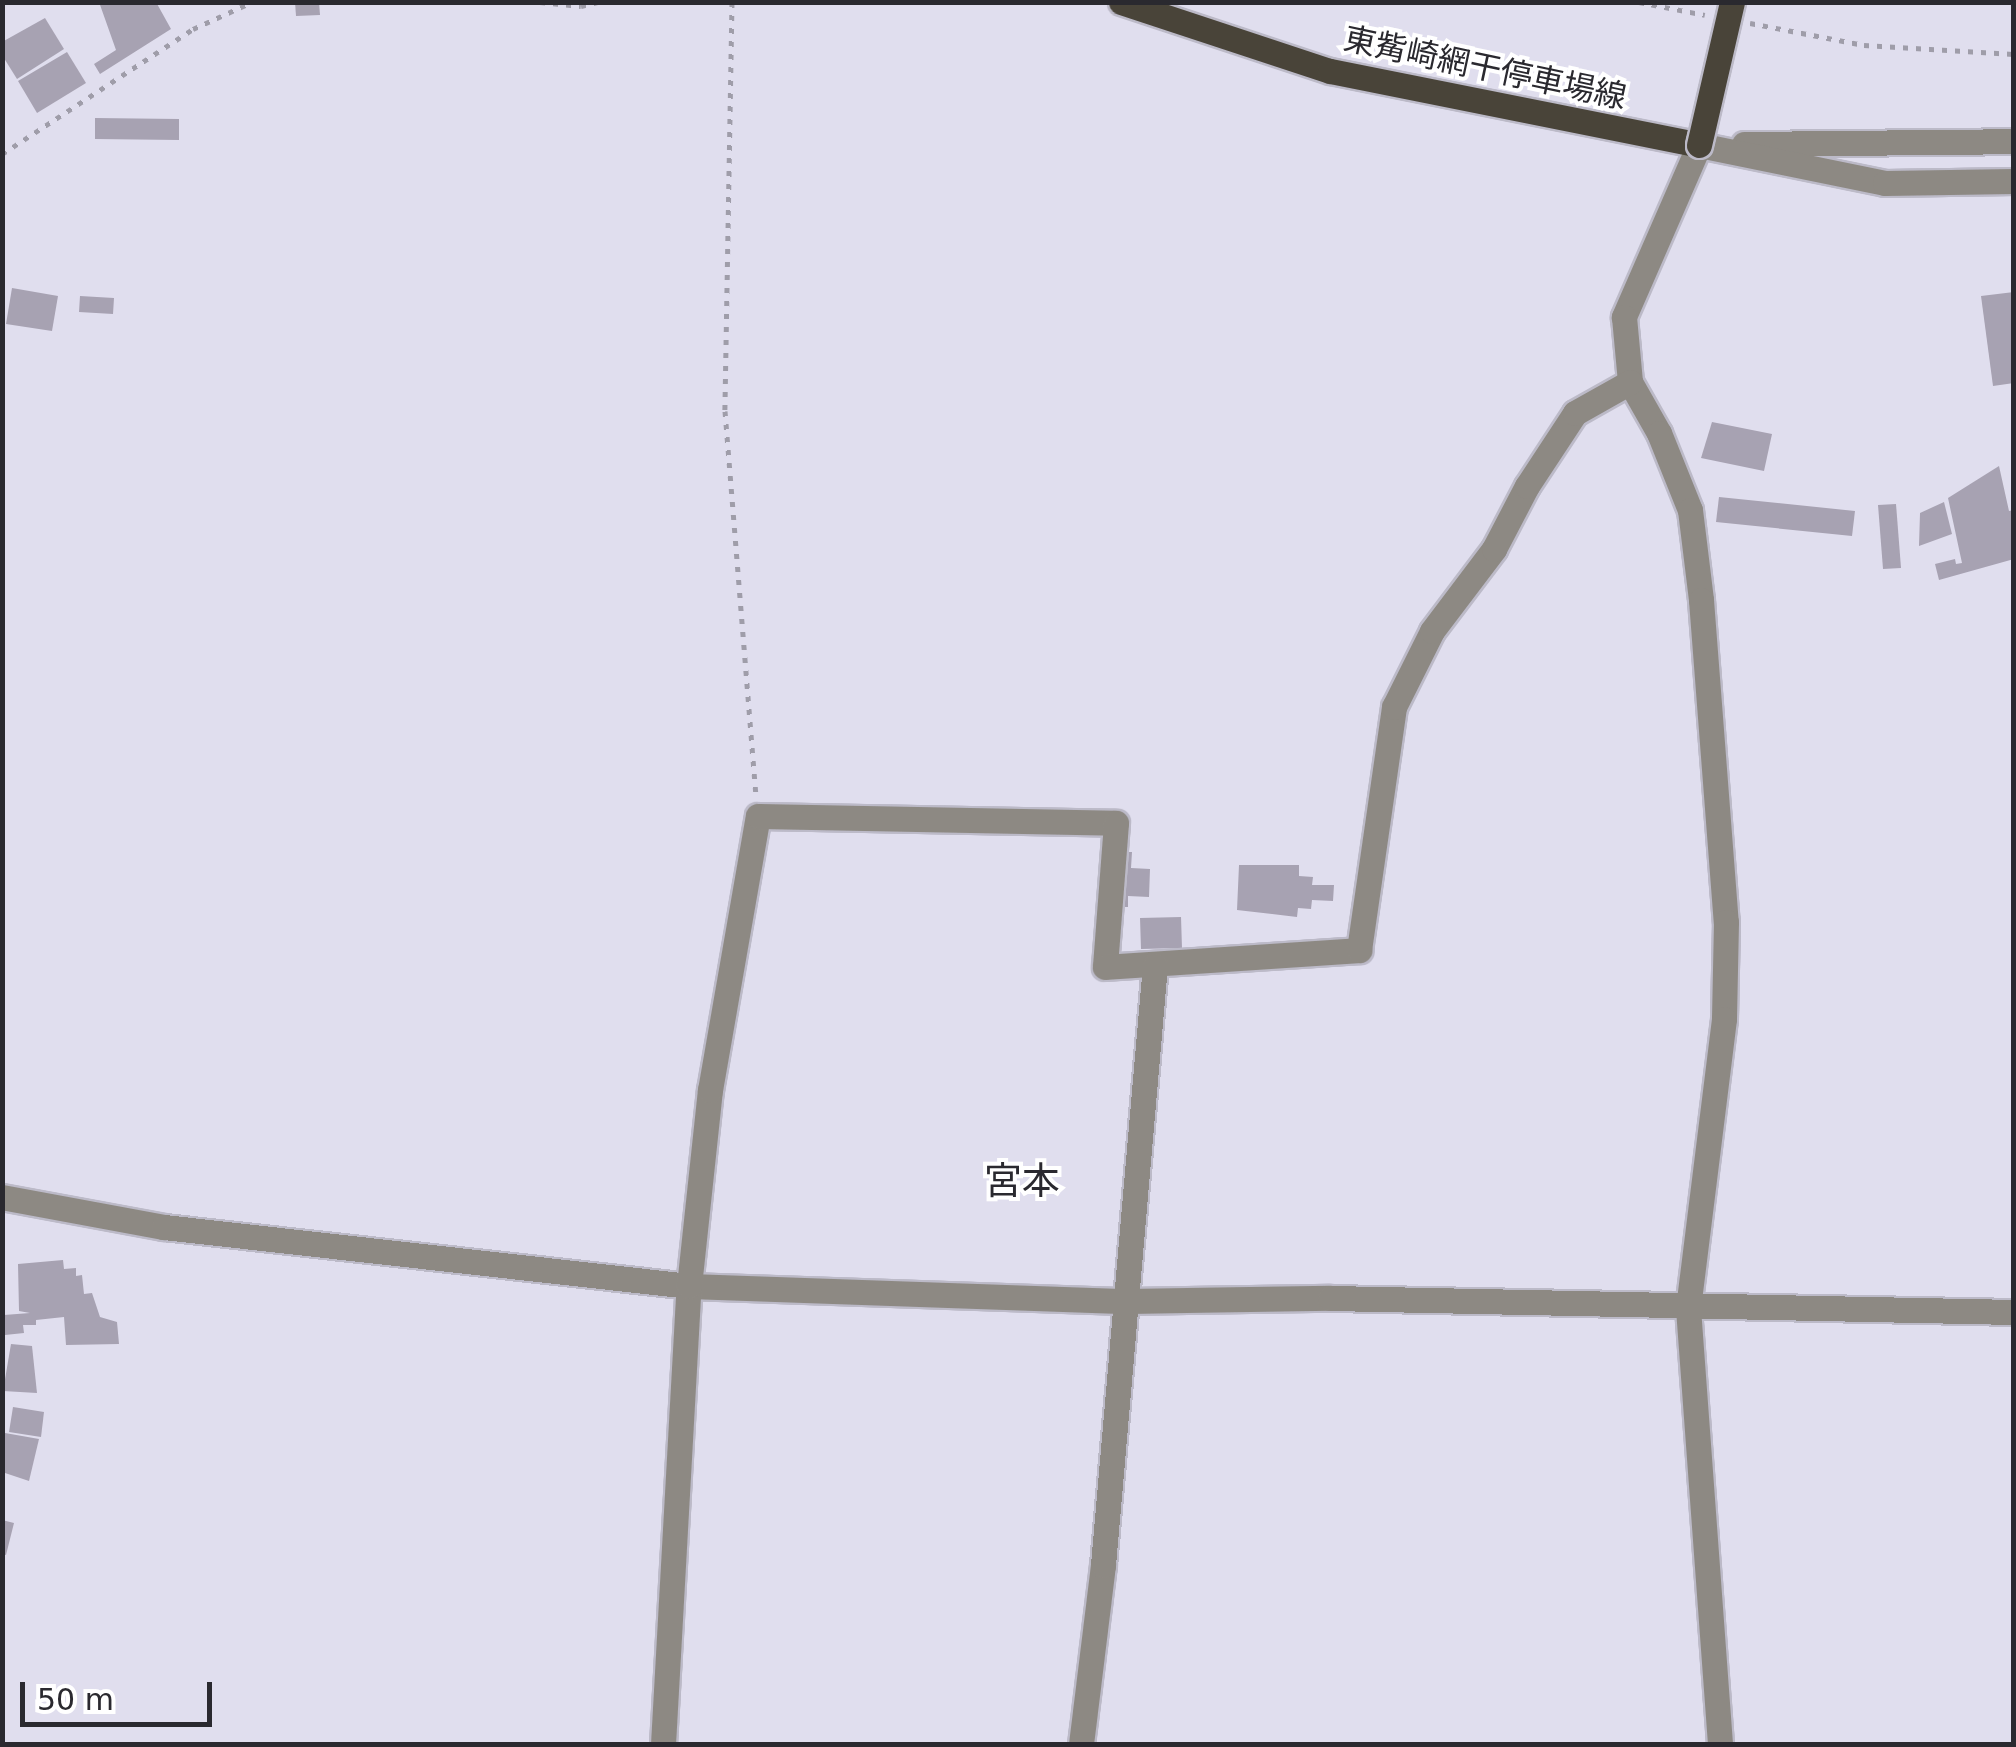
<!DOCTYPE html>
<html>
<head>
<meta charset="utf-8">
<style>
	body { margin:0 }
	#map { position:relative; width:2016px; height:1747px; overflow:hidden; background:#e0deee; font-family:"DejaVu Sans","Noto Sans JP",sans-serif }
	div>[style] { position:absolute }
	.building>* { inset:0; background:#a7a2b2 }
	.path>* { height:5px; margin-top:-2.5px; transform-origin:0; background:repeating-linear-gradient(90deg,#9f9da9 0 5px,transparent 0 13px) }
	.roads { filter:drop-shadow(2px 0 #bcbac8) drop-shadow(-2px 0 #bcbac8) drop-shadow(0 2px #bcbac8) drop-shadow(0 -2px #bcbac8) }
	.minor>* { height:25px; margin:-12.5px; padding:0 12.5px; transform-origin:12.5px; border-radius:12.5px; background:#8d8983 }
	.major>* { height:25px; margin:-12.5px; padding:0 12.5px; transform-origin:12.5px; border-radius:12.5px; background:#494439 }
	.bridges { filter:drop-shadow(2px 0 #bcbac8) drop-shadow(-2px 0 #bcbac8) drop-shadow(0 2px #bcbac8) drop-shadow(0 -2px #bcbac8) }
	.major-bridge>* { height:25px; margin:-12.5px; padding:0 12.5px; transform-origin:12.5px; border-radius:12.5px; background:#494439 }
	span { translate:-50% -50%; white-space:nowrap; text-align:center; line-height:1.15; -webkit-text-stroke:8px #fff; paint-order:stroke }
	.street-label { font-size:32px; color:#2a292f }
	.quarter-label { font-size:38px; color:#2a292f }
	.frame { position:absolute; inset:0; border:5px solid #2a292f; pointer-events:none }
	.scale { position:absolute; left:20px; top:1682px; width:192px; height:45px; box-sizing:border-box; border:5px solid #2a292f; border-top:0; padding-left:12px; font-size:30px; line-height:35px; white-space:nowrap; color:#2a292f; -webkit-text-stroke:8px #fff; paint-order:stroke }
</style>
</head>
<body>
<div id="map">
	<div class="building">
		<div style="clip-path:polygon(99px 2px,156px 2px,171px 29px,100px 74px,94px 64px,116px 50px)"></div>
		<div style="clip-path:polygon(295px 2px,319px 2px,320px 15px,296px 16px)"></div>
		<div style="clip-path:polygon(45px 18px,64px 49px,17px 79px,2px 55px,2px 42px)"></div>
		<div style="clip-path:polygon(67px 52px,86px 83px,37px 113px,18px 81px)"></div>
		<div style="clip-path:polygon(95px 118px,179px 119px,179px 140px,95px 139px)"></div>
		<div style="clip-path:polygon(12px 288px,58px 296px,52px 331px,6px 324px)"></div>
		<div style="clip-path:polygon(2014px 292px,2014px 383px,1993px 386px,1981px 296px)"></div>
		<div style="clip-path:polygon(80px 296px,114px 298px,113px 314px,79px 312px)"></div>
		<div style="clip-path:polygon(1712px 422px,1772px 434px,1764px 471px,1701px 458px)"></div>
		<div style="clip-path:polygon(1999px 466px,2009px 511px,2014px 510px,2014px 559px,1939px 580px,1935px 564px,1955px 559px,1956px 564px,1962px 563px,1948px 498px)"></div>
		<div style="clip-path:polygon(1719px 497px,1855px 511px,1852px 536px,1716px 522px)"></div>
		<div style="clip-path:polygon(1944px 502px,1952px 534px,1919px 546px,1920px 513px)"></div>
		<div style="clip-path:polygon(1896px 504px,1901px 568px,1883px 569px,1878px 505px)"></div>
		<div style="clip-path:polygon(1126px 852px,1132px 852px,1131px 868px,1150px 869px,1149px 897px,1128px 896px,1128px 907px,1123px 907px,1124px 896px,1116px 895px)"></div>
		<div style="clip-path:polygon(1239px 865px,1299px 865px,1299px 876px,1313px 877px,1312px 885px,1334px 885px,1333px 901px,1312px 900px,1311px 909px,1298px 908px,1297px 917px,1237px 910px)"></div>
		<div style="clip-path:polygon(1181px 917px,1182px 948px,1141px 949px,1140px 918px)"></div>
		<div style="clip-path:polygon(63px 1260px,64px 1269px,76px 1268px,76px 1276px,82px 1275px,84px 1294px,92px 1293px,100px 1317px,117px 1322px,119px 1344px,66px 1345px,64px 1317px,36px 1320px,36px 1325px,23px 1325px,24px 1333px,5px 1335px,4px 1315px,30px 1313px,19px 1311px,18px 1264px)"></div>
		<div style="clip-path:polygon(11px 1344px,32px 1346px,37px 1393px,3px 1391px)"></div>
		<div style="clip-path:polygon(13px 1407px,44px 1412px,41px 1437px,9px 1432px)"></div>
		<div style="clip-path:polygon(5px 1433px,39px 1439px,29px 1481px,2px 1472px)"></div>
		<div style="clip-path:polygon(2px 1520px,14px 1523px,6px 1555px,2px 1554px)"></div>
	</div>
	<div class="path">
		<div style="left:540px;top:2px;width:41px;rotate:5.6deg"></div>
		<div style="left:581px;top:6px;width:17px;rotate:-13deg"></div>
		<div style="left:732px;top:2px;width:409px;rotate:91deg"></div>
		<div style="left:725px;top:411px;width:383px;rotate:85.4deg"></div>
		<div style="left:1639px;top:2px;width:67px;rotate:11.1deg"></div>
		<div style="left:1750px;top:23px;width:116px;rotate:10.9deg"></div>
		<div style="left:1864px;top:45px;width:150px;rotate:3.4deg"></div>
		<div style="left:2px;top:154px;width:228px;rotate:-33.2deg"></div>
		<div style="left:193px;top:29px;width:65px;rotate:-24.6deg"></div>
	</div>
	<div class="roads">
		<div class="minor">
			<div style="left:1744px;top:144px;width:270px;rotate:-0.6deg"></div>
			<div style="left:1699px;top:145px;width:188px;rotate:113.6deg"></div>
			<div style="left:1624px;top:317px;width:65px;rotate:84.7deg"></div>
			<div style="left:1630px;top:382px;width:59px;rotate:60.4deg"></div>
			<div style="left:1659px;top:433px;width:83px;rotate:68.1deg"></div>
			<div style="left:1690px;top:510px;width:91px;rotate:83deg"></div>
			<div style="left:1701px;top:600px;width:323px;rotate:85.6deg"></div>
			<div style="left:1726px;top:922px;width:97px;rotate:91.2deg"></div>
			<div style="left:1724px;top:1019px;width:291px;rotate:97.1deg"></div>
			<div style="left:1688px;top:1308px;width:437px;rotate:85.8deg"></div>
			<div style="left:1699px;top:145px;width:190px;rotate:11.5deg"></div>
			<div style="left:1885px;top:183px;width:129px;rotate:-0.9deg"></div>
			<div style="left:2px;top:1197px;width:165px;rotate:10.5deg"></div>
			<div style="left:164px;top:1227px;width:528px;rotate:6.41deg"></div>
			<div style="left:689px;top:1286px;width:439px;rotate:2deg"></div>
			<div style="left:1128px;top:1301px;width:202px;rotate:-0.9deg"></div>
			<div style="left:1330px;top:1298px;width:684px;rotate:1.17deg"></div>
			<div style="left:663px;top:1744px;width:459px;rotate:-86.8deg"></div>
			<div style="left:689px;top:1286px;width:197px;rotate:-83.9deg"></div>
			<div style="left:710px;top:1090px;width:278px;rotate:-80.1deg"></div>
			<div style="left:758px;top:816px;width:358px;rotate:1.1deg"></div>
			<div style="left:1116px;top:823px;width:144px;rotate:94.4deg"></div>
			<div style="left:1105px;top:967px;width:255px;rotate:-3.8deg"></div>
			<div style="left:1359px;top:950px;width:246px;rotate:-81.8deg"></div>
			<div style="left:1394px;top:707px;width:85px;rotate:-63.4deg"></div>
			<div style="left:1432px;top:631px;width:103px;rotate:-52.9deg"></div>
			<div style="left:1494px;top:549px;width:71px;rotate:-62.4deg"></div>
			<div style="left:1527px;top:486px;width:87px;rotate:-56.7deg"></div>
			<div style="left:1575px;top:413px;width:63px;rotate:-29.4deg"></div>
			<div style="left:1081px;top:1744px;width:180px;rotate:-83deg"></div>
			<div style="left:1103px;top:1565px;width:602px;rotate:-85.05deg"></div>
		</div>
		<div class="major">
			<div style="left:1121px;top:2px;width:220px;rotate:18.3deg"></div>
			<div style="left:1330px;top:71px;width:376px;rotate:11.3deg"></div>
		</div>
	</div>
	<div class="bridges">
		<div class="major-bridge">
			<div style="left:1699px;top:145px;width:147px;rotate:-77deg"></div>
		</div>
	</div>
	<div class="street-label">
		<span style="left:1485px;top:68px;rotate:12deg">東觜崎網干停車場線</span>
	</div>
	<div class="quarter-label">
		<span style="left:1022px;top:1182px">宮本</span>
	</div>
	<div class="frame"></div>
	<div class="scale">50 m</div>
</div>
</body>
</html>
